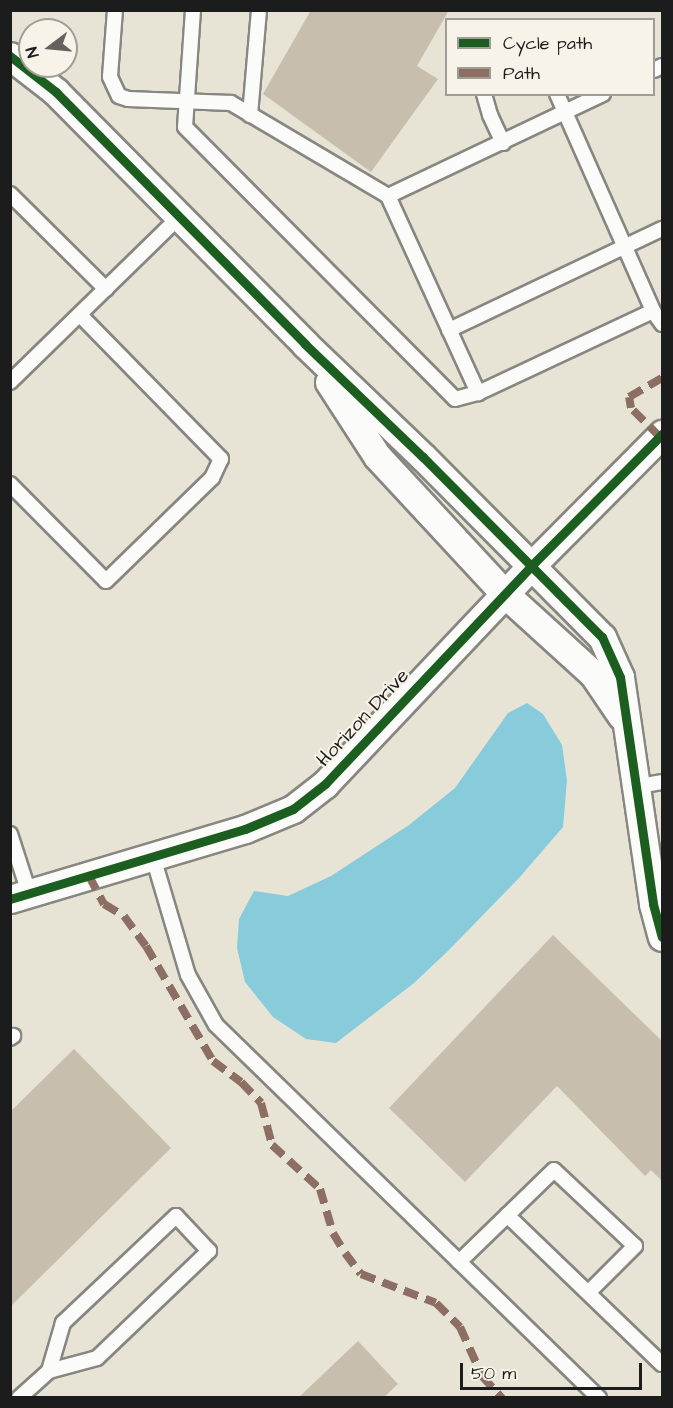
<!DOCTYPE html>
<html>
<head>
<meta charset="utf-8">
<style>
	body { margin:0 }
	#map { position:relative; width:673px; height:1408px; overflow:hidden; background:#e7e4d6; font-family:"Architects Daughter",sans-serif }
	div>[style] { position:absolute }
	.water>* { inset:0; background:#88ccdc }
	.building>* { inset:0; background:#c8beae }
	.roads { filter:drop-shadow(2px 0 #888680) drop-shadow(-2px 0 #888680) drop-shadow(0 2px #888680) drop-shadow(0 -2px #888680) }
	.lane>* { height:14px; margin:-7px; padding:0 7px; transform-origin:7px; border-radius:7px; background:#fbfbf9 }
	.street>* { height:27px; margin:-13.5px; padding:0 13.5px; transform-origin:13.5px; border-radius:13.5px; background:#fbfbf9 }
	.quiet>* { height:8px; margin-top:-4px; transform-origin:0; background:repeating-linear-gradient(90deg,#8d6e63 0 15px,transparent 0 23px) }
	.cycleway>* { height:9px; margin:-4.5px; padding:0 4.5px; transform-origin:4.5px; border-radius:4.5px; background:#1b5e20 }
	span { translate:-50% -50%; white-space:nowrap; text-align:center; line-height:1.15; -webkit-text-stroke:4.5px #f7f3e8; paint-order:stroke }
	.street-label { font-size:20px; color:#1c1c1c }
	.frame { position:absolute; inset:0; border:12px solid #1c1c1c; pointer-events:none }
	.legend { position:absolute; left:445px; top:18px; width:210px; height:78px; box-sizing:border-box; background:#f7f3e8; border:2px solid #9f9d96; margin:0; padding:8px 10px; list-style:none; font-size:18px; color:#1c1c1c }
	.legend li { display:flex; align-items:center; gap:12px; height:30px }
	.legend b { width:30px; border:2px solid #9f9d96 }
	.north { position:absolute; left:18px; top:18px; width:60px; height:60px; box-sizing:border-box; background:#f7f3e8; border:2px solid #9f9d96; border-radius:50%; rotate:254deg; font-size:16px; font-weight:700; line-height:24px; text-align:center; color:#1c1c1c }
	.north::after { content:''; display:block; margin:auto; width:21px; height:27px; background:#63625d; clip-path:polygon(50% 0,100% 100%,50% 72%,0 100%) }
	.scale { position:absolute; left:460px; top:1363px; width:182px; height:27px; box-sizing:border-box; border:3px solid #1c1c1c; border-top:0; padding-left:8px; font-size:18px; line-height:21px; white-space:nowrap; color:#1c1c1c; -webkit-text-stroke:4px #f7f3e8; paint-order:stroke }
</style>
</head>
<body>
<div id="map">
	<div class="water">
		<div style="clip-path:polygon(527px 703px,543px 714px,562px 745px,567px 780px,563px 827px,519px 878px,448px 951px,414px 983px,336px 1043px,306px 1039px,273px 1017px,245px 982px,237px 948px,239px 919px,254px 891px,288px 896px,331px 876px,409px 825px,455px 788px,508px 713px)"></div>
	</div>
	<div class="building">
		<div style="clip-path:polygon(311px 10px,449px 10px,417px 66px,438px 79px,371px 172px,263px 94px)"></div>
		<div style="clip-path:polygon(553px 935px,663px 1042px,663px 1182px,651px 1170px,645px 1176px,557px 1086px,465px 1182px,389px 1108px)"></div>
		<div style="clip-path:polygon(74px 1049px,171px 1148px,10px 1307px,10px 1112px)"></div>
		<div style="clip-path:polygon(358px 1341px,398px 1384px,383px 1398px,298px 1398px)"></div>
	</div>
	<div class="roads">
		<div class="lane">
			<div style="left:115px;top:10px;width:67px;rotate:94.3deg"></div>
			<div style="left:110px;top:77px;width:21px;rotate:65deg"></div>
			<div style="left:119px;top:96px;width:9px;rotate:18deg"></div>
			<div style="left:128px;top:99px;width:103px;rotate:2.2deg"></div>
			<div style="left:231px;top:103px;width:182px;rotate:30.6deg"></div>
			<div style="left:388px;top:196px;width:217px;rotate:65.4deg"></div>
			<div style="left:193px;top:10px;width:117px;rotate:93.9deg"></div>
			<div style="left:185px;top:127px;width:383px;rotate:45.2deg"></div>
			<div style="left:455px;top:399px;width:24px;rotate:-15deg"></div>
			<div style="left:478px;top:393px;width:193px;rotate:-25.1deg"></div>
			<div style="left:654px;top:70px;width:9px;rotate:-27deg"></div>
			<div style="left:484px;top:94px;width:22px;rotate:74deg"></div>
			<div style="left:490px;top:115px;width:31px;rotate:65deg"></div>
			<div style="left:557px;top:94px;width:237px;rotate:66.1deg"></div>
			<div style="left:653px;top:311px;width:16px;rotate:55deg"></div>
			<div style="left:250px;top:115px;width:105px;rotate:-85.1deg"></div>
			<div style="left:10px;top:194px;width:135px;rotate:44.7deg"></div>
			<div style="left:388px;top:196px;width:238px;rotate:-25.4deg"></div>
			<div style="left:449px;top:330px;width:236px;rotate:-25.4deg"></div>
			<div style="left:10px;top:382px;width:236px;rotate:-44.3deg"></div>
			<div style="left:10px;top:484px;width:136px;rotate:45.3deg"></div>
			<div style="left:106px;top:581px;width:148px;rotate:-44.2deg"></div>
			<div style="left:212px;top:478px;width:21px;rotate:-65deg"></div>
			<div style="left:221px;top:459px;width:202px;rotate:-134.4deg"></div>
			<div style="left:634px;top:787px;width:28px;rotate:-10deg"></div>
			<div style="left:10px;top:834px;width:62px;rotate:72.1deg"></div>
			<div style="left:153px;top:857px;width:123px;rotate:73.5deg"></div>
			<div style="left:188px;top:975px;width:57px;rotate:60.8deg"></div>
			<div style="left:216px;top:1025px;width:535px;rotate:44.24deg"></div>
			<div style="left:10px;top:1038px;width:4px;rotate:-34deg"></div>
			<div style="left:507px;top:1215px;width:215px;rotate:43.9deg"></div>
			<div style="left:459px;top:1262px;width:132px;rotate:-44.1deg"></div>
			<div style="left:554px;top:1170px;width:111px;rotate:43.2deg"></div>
			<div style="left:635px;top:1246px;width:66px;rotate:135deg"></div>
			<div style="left:19px;top:1398px;width:40px;rotate:-42deg"></div>
			<div style="left:49px;top:1371px;width:50px;rotate:-15.2deg"></div>
			<div style="left:97px;top:1358px;width:155px;rotate:-43.7deg"></div>
			<div style="left:209px;top:1251px;width:48px;rotate:-133.3deg"></div>
			<div style="left:176px;top:1216px;width:156px;rotate:136.6deg"></div>
			<div style="left:63px;top:1323px;width:50px;rotate:106.3deg"></div>
		</div>
		<div class="street">
			<div style="left:10px;top:56px;width:58px;rotate:38deg"></div>
			<div style="left:56px;top:92px;width:354px;rotate:45.3deg"></div>
			<div style="left:305px;top:344px;width:163px;rotate:43.8deg"></div>
			<div style="left:423px;top:457px;width:254px;rotate:45.2deg"></div>
			<div style="left:602px;top:637px;width:44px;rotate:65.8deg"></div>
			<div style="left:620px;top:677px;width:229px;rotate:81.7deg"></div>
			<div style="left:653px;top:904px;width:34px;rotate:75deg"></div>
			<div style="left:329px;top:382px;width:88px;rotate:57deg"></div>
			<div style="left:377px;top:456px;width:188px;rotate:47.2deg"></div>
			<div style="left:505px;top:594px;width:119px;rotate:42.3deg"></div>
			<div style="left:593px;top:674px;width:50px;rotate:55.7deg"></div>
			<div style="left:10px;top:899px;width:245px;rotate:-16.6deg"></div>
			<div style="left:245px;top:829px;width:52px;rotate:-22.6deg"></div>
			<div style="left:293px;top:809px;width:41px;rotate:-38deg"></div>
			<div style="left:325px;top:784px;width:301px;rotate:-46.6deg"></div>
			<div style="left:532px;top:565px;width:185px;rotate:-45.2deg"></div>
		</div>
	</div>
	<div class="quiet">
		<div style="left:660px;top:437px;width:41px;rotate:-135deg"></div>
		<div style="left:631px;top:408px;width:11px;rotate:-100deg"></div>
		<div style="left:629px;top:397px;width:38px;rotate:-30deg"></div>
		<div style="left:89px;top:876px;width:32px;rotate:62deg"></div>
		<div style="left:104px;top:904px;width:23px;rotate:31deg"></div>
		<div style="left:124px;top:916px;width:37px;rotate:54deg"></div>
		<div style="left:146px;top:946px;width:133px;rotate:59.8deg"></div>
		<div style="left:213px;top:1061px;width:35px;rotate:37deg"></div>
		<div style="left:241px;top:1082px;width:29px;rotate:46deg"></div>
		<div style="left:261px;top:1103px;width:43px;rotate:75.3deg"></div>
		<div style="left:272px;top:1145px;width:65px;rotate:42.5deg"></div>
		<div style="left:320px;top:1189px;width:46px;rotate:73.5deg"></div>
		<div style="left:333px;top:1233px;width:23px;rotate:59deg"></div>
		<div style="left:345px;top:1253px;width:26px;rotate:53deg"></div>
		<div style="left:361px;top:1274px;width:80px;rotate:21.1deg"></div>
		<div style="left:436px;top:1303px;width:34px;rotate:45deg"></div>
		<div style="left:460px;top:1327px;width:54px;rotate:65.8deg"></div>
		<div style="left:482px;top:1376px;width:30px;rotate:48deg"></div>
	</div>
	<div class="cycleway">
		<div style="left:10px;top:56px;width:58px;rotate:38deg"></div>
		<div style="left:56px;top:92px;width:354px;rotate:45.3deg"></div>
		<div style="left:305px;top:344px;width:163px;rotate:43.8deg"></div>
		<div style="left:423px;top:457px;width:254px;rotate:45.2deg"></div>
		<div style="left:602px;top:637px;width:44px;rotate:65.8deg"></div>
		<div style="left:620px;top:677px;width:229px;rotate:81.7deg"></div>
		<div style="left:653px;top:904px;width:34px;rotate:75deg"></div>
		<div style="left:10px;top:899px;width:245px;rotate:-16.6deg"></div>
		<div style="left:245px;top:829px;width:52px;rotate:-22.6deg"></div>
		<div style="left:293px;top:809px;width:41px;rotate:-38deg"></div>
		<div style="left:325px;top:784px;width:301px;rotate:-46.6deg"></div>
		<div style="left:532px;top:565px;width:185px;rotate:-45.2deg"></div>
	</div>
	<div class="street-label">
		<span style="left:363px;top:718px;rotate:-47deg">Horizon Drive</span>
	</div>
	<div class="frame"></div>
	<ul class="legend">
	<li><b style="height:8px;background:#1b5e20"></b>Cycle path</li>
	<li><b style="height:8px;background:#8d6e63"></b>Path</li>
	</ul>
	<div class="north">N</div>
	<div class="scale">50 m</div>
</div>
</body>
</html>
